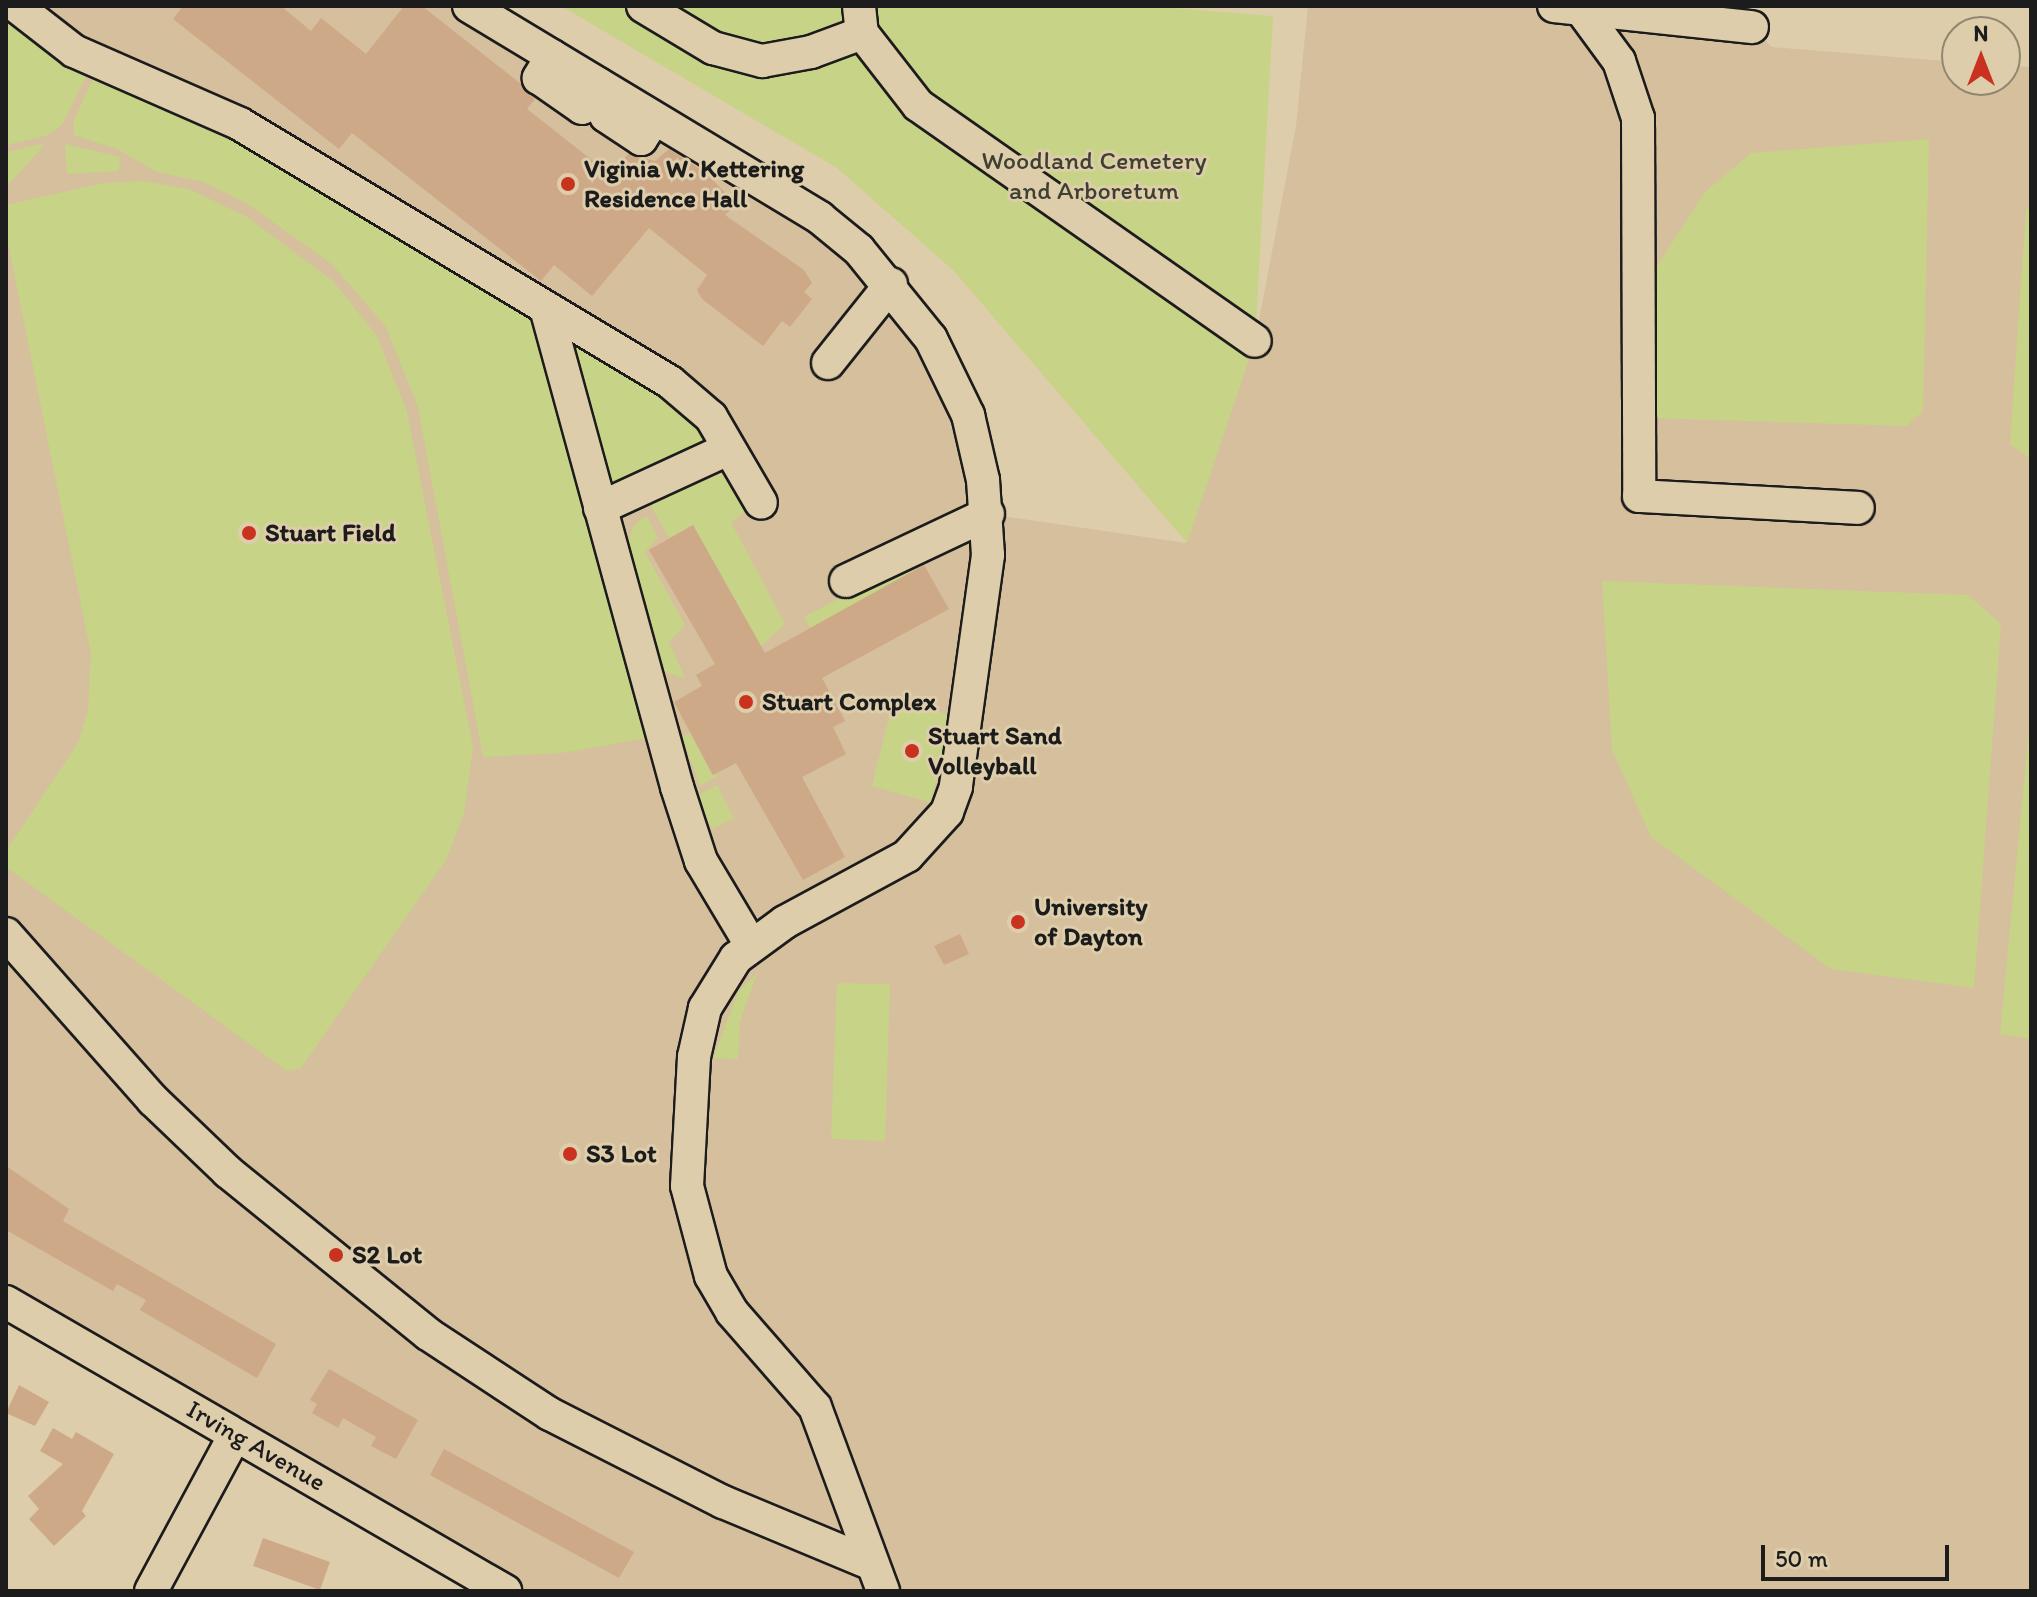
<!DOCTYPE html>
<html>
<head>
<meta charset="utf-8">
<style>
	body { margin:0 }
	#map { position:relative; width:2037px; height:1597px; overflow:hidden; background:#decdaa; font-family:Itim,sans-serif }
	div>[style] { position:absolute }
	.built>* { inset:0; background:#d5bf9d }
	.green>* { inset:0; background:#c7d387 }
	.building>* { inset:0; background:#cda988 }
	.roads { filter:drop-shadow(2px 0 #1c1c1c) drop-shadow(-2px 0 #1c1c1c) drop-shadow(0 2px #1c1c1c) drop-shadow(0 -2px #1c1c1c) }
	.minor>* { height:32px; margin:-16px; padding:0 16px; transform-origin:16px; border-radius:16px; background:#decdaa }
	.dots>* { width:22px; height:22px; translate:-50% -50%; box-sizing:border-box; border:4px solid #decdaa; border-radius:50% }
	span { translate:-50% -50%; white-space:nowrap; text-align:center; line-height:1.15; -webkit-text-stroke:6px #decdaa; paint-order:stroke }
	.park-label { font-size:26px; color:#3e4131 }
	.poi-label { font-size:26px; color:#1c1c1c; font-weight:700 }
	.left { translate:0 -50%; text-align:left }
	.street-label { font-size:26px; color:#1c1c1c }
	.frame { position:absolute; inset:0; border:8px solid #1c1c1c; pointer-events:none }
	.north { position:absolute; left:1941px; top:16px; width:80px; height:80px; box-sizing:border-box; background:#decdaa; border:2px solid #908671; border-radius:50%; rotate:0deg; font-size:22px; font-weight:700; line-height:32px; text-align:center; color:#1c1c1c }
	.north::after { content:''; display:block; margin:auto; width:28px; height:36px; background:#c8321e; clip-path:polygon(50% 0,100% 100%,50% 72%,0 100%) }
	.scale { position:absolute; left:1761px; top:1545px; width:188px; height:36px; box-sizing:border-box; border:4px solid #1c1c1c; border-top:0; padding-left:10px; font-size:24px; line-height:28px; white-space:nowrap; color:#1c1c1c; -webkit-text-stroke:6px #decdaa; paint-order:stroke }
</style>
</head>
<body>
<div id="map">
	<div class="built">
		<div style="clip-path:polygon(6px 6px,469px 6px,820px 218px,931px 338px,988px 514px,1186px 543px,1255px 341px,1296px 126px,1308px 6px,1554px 6px,1752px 27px,1772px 47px,1957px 62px,1957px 80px,2005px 80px,2005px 65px,2031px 67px,2031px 1591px,505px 1591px,6px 1302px)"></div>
	</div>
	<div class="green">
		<div style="clip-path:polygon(561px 6px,1149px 6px,1273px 16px,1255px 341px,1187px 543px,954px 271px,837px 168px)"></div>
		<div style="clip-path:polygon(6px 11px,89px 71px,62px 125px,46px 136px,6px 145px)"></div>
		<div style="clip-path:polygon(95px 74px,208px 121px,531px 314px,652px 737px,562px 753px,483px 757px,418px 407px,386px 327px,333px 265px,251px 206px,204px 182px,157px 172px,117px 149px,74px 135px,74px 120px)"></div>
		<div style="clip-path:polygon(1929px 139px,1923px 411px,1906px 426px,1649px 418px,1653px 272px,1705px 192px,1751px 153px)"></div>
		<div style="clip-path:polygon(42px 144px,42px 148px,6px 187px,6px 152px)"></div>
		<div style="clip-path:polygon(65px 144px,120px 157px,119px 171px,67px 174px)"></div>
		<div style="clip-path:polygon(143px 181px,189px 189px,247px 217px,333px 281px,377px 336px,407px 412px,473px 747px,464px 813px,446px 860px,301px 1068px,287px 1071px,6px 867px,6px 851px,78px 743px,88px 710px,91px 654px,6px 233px,6px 205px,103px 183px)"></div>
		<div style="clip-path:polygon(2026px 209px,2031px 209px,2031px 459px,2010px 444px)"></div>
		<div style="clip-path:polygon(578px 344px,670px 394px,703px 431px,701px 448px,618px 486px,609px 481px,572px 353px)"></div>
		<div style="clip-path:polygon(720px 474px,734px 480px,746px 500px,743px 514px,731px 522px,785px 624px,761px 646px,693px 525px,669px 538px,650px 504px)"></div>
		<div style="clip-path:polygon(647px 516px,658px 538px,645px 552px,685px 625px,669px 642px,685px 678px,664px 672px,628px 541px,634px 525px)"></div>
		<div style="clip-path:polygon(920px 555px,924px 565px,810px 628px,804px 617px)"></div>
		<div style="clip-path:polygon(1602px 581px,1968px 595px,2001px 624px,1974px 988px,1831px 969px,1651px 837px,1612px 749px)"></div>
		<div style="clip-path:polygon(894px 697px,952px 716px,931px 803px,872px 786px)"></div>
		<div style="clip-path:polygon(2031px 708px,2031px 1039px,2000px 1034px)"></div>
		<div style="clip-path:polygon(690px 733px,712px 775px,719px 775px,700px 786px,682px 737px)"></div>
		<div style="clip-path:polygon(717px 785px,734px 818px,712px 829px,694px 797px)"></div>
		<div style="clip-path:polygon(800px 935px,757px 974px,740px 1021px,738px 1059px,713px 1058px,739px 990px)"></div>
		<div style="clip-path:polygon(837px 983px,890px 984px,885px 1141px,831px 1139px)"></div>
	</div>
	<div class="building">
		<div style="clip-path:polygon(183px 6px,281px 6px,311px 31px,321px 18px,366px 54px,404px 6px,422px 6px,521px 84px,535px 99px,527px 109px,611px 175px,628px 154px,655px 161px,669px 149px,706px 173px,736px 204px,725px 215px,804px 270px,812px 283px,804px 292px,812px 299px,790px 327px,782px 321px,763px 346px,702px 299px,697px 290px,707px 275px,649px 228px,592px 296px,554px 265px,541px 281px,352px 133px,339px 149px,173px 19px)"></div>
		<div style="clip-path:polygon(693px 525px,765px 653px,924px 565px,949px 609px,822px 678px,845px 721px,833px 727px,846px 754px,802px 777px,845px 857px,803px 880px,736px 763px,713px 775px,674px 702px,702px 686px,696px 675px,715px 664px,649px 550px)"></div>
		<div style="clip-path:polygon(960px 934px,969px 954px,944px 965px,934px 946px)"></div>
		<div style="clip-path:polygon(6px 1166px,69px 1209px,63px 1221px,276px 1344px,257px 1378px,140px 1310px,146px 1300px,117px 1284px,113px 1291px,6px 1230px)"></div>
		<div style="clip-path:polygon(329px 1369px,418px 1420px,396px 1459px,371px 1446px,376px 1437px,343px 1418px,338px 1428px,312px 1413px,317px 1404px,310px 1400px)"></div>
		<div style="clip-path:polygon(19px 1385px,49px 1402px,35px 1426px,6px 1413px)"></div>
		<div style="clip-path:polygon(53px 1428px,72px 1439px,76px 1432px,114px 1454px,82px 1511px,86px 1516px,54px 1546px,29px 1519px,39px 1509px,28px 1496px,63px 1464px,40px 1451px)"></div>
		<div style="clip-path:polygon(444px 1449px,634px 1552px,619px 1578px,430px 1475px)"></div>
		<div style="clip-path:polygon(263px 1538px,330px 1562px,320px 1590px,253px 1566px)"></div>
	</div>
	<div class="roads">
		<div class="minor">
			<div style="left:16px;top:6px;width:73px;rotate:37.8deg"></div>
			<div style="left:74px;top:51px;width:181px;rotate:23.7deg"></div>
			<div style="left:240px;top:124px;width:501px;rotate:30.96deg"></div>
			<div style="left:670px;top:382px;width:54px;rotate:40.5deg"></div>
			<div style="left:711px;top:417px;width:99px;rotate:59.8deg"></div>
			<div style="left:469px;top:6px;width:410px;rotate:31.1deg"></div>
			<div style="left:820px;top:218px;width:50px;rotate:39.4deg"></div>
			<div style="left:859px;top:250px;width:114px;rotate:51deg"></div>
			<div style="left:931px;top:339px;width:85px;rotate:64deg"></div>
			<div style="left:968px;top:415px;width:67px;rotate:77deg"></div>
			<div style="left:983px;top:480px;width:75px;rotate:86.2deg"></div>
			<div style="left:988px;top:555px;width:234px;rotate:97.9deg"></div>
			<div style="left:956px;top:787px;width:27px;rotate:110deg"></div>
			<div style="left:947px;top:812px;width:59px;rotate:132.3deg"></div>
			<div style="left:907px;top:856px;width:139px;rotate:151.6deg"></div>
			<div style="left:785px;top:922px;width:61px;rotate:143.7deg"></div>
			<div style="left:736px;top:958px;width:59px;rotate:121.8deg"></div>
			<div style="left:705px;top:1008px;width:50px;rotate:102.7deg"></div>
			<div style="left:694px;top:1057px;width:129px;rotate:93.1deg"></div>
			<div style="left:687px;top:1186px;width:93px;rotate:75.1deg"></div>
			<div style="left:711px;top:1276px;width:42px;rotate:59.7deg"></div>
			<div style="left:732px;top:1312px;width:126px;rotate:48.9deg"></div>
			<div style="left:815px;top:1407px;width:196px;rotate:69.7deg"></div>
			<div style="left:643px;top:6px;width:82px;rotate:31deg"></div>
			<div style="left:713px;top:48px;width:51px;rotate:14.9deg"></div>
			<div style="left:762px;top:61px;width:50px;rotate:-10.4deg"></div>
			<div style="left:811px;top:52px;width:54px;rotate:-20.4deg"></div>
			<div style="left:859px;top:6px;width:27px;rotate:84deg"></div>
			<div style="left:862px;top:33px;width:91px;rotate:52.1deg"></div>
			<div style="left:918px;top:105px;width:411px;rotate:35deg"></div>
			<div style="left:1554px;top:6px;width:199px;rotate:6.1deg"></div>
			<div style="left:1580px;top:8px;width:66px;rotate:53.7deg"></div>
			<div style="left:1619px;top:61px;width:60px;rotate:71.6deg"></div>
			<div style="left:1638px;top:118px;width:378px;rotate:89.8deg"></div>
			<div style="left:1639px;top:496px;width:219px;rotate:3.1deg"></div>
			<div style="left:552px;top:56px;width:26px;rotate:121deg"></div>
			<div style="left:539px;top:78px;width:52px;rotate:34.9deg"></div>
			<div style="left:582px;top:108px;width:29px;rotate:-56deg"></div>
			<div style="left:619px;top:98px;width:22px;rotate:126deg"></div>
			<div style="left:606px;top:116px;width:42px;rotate:33.3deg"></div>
			<div style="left:641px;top:139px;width:24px;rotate:-57deg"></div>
			<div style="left:546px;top:308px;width:497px;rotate:74.7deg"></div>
			<div style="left:677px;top:787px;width:78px;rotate:72deg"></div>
			<div style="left:701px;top:861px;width:98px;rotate:59.2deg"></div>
			<div style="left:828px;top:363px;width:101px;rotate:-51.4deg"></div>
			<div style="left:600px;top:508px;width:141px;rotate:-24.7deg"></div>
			<div style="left:846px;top:581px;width:157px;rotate:-25.3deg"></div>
			<div style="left:6px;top:934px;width:222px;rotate:48.5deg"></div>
			<div style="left:153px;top:1100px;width:104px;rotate:43.8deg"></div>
			<div style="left:228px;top:1172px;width:257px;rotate:39deg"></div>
			<div style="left:428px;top:1334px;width:146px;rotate:33.3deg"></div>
			<div style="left:550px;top:1414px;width:194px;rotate:27deg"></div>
			<div style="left:723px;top:1502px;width:161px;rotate:22.6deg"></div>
			<div style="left:6px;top:1302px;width:577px;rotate:30.08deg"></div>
			<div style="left:151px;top:1591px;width:177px;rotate:-61.7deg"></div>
		</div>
	</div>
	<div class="dots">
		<div style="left:568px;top:184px;background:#c8321e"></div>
		<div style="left:249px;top:533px;background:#c8321e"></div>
		<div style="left:746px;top:702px;background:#c8321e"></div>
		<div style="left:912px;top:751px;background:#c8321e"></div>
		<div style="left:1018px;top:922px;background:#c8321e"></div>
		<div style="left:570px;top:1154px;background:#c8321e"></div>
		<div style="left:336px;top:1255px;background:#c8321e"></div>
	</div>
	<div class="park-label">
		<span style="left:1094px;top:176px">Woodland Cemetery<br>and Arboretum</span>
	</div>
	<div class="poi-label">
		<span class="left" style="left:584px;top:184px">Viginia W. Kettering<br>Residence Hall</span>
		<span class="left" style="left:265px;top:533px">Stuart Field</span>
		<span class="left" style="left:762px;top:702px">Stuart Complex</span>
		<span class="left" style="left:928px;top:751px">Stuart Sand<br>Volleyball</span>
		<span class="left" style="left:1034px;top:922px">University<br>of Dayton</span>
		<span class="left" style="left:586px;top:1154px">S3 Lot</span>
		<span class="left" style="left:352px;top:1255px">S2 Lot</span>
	</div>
	<div class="street-label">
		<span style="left:256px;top:1446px;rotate:30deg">Irving Avenue</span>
	</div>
	<div class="frame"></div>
	<div class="north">N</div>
	<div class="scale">50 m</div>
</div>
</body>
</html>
